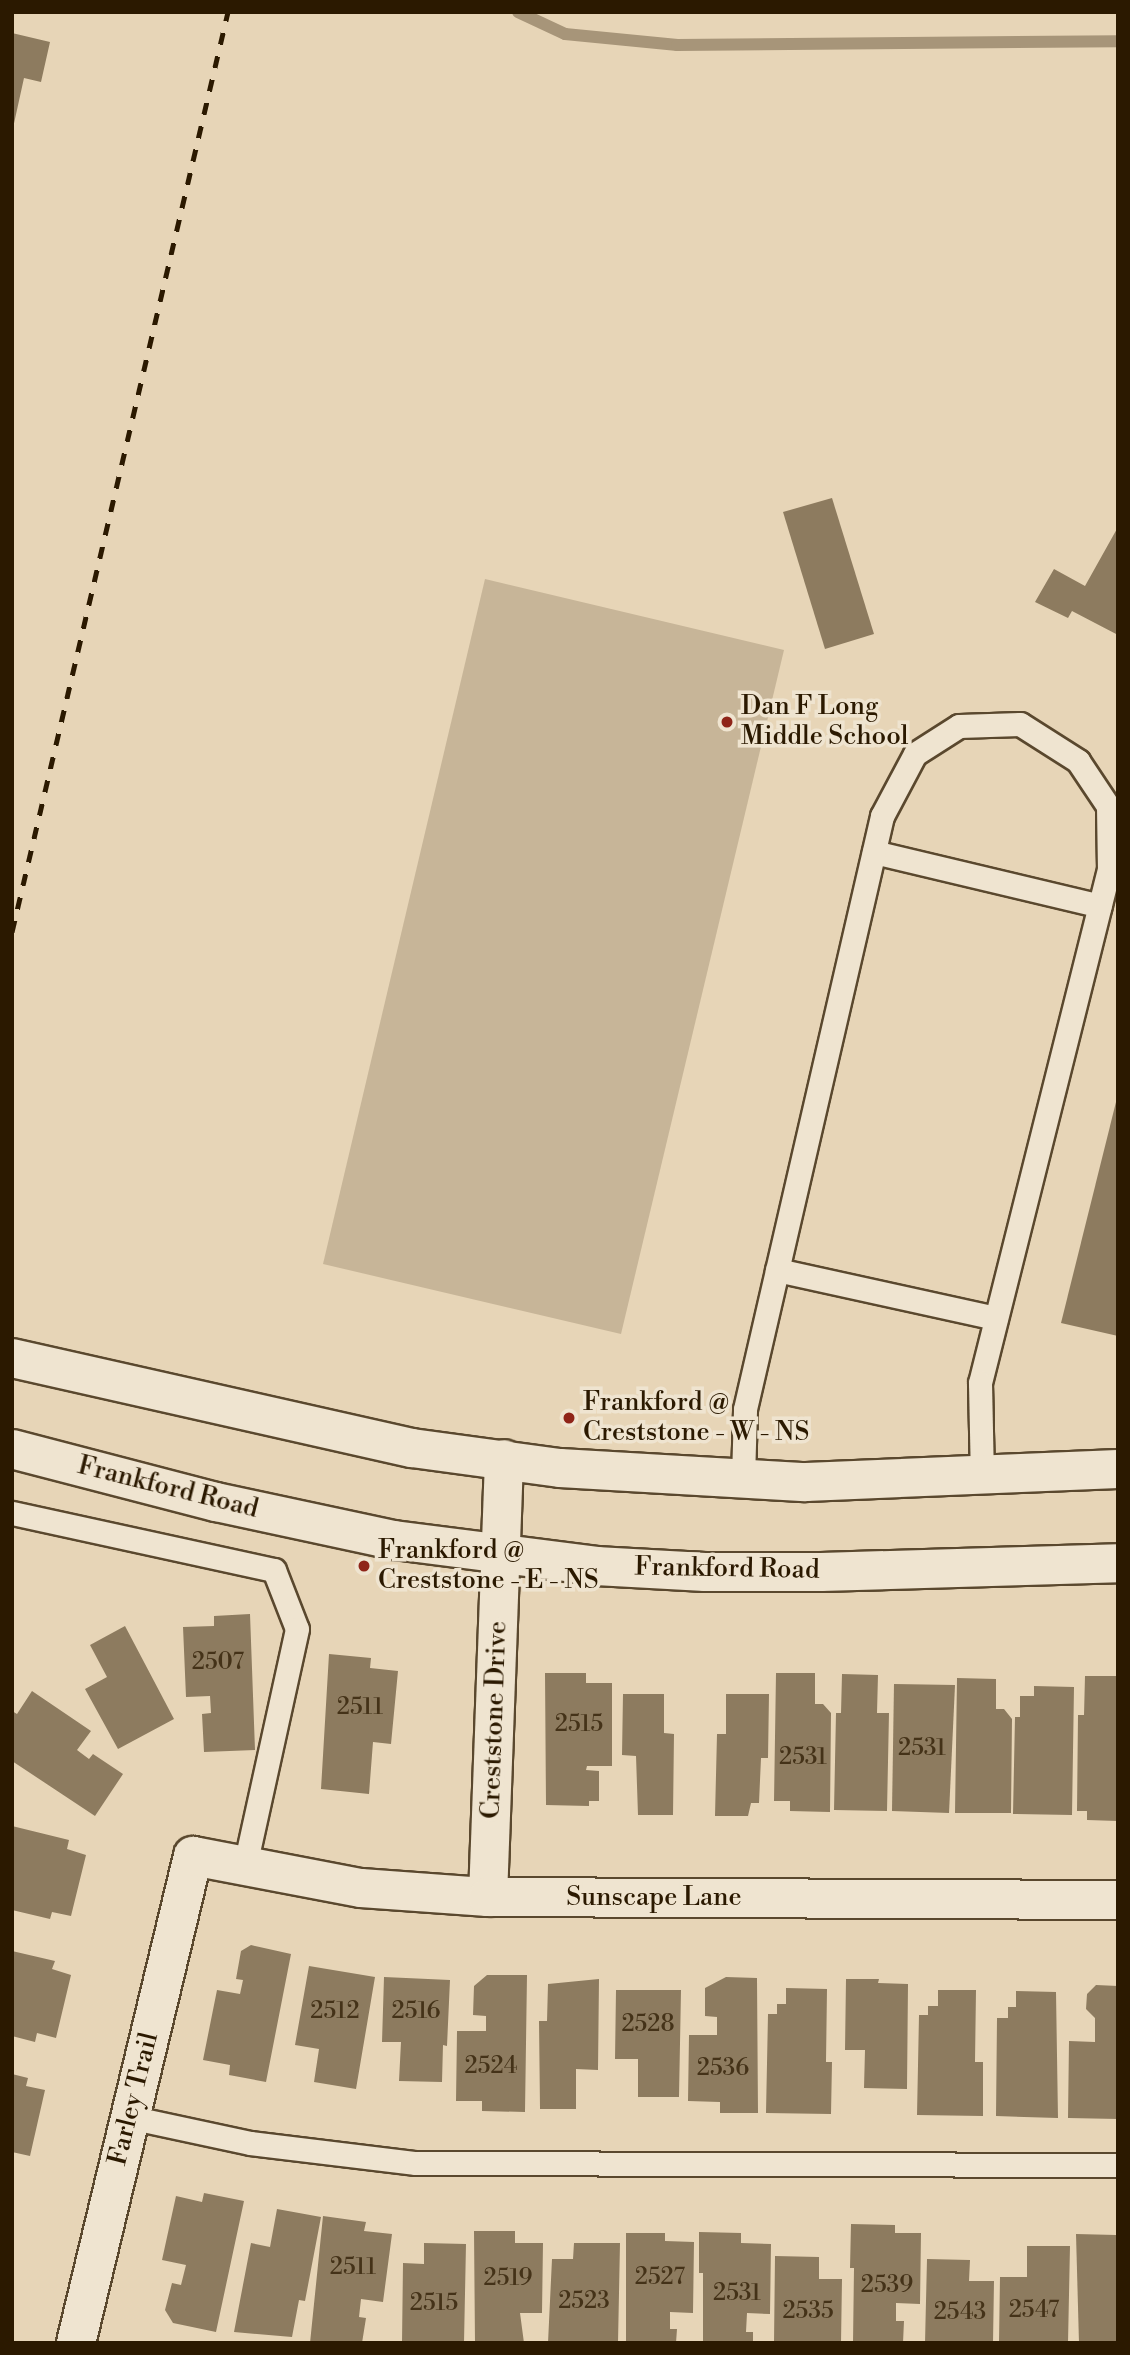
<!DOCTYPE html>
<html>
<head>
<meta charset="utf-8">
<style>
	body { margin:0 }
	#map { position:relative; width:1130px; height:2355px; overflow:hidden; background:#e7d5b7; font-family:"Libre Bodoni",serif }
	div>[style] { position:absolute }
	.green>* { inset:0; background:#c7b598 }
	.stream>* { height:12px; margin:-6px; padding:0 6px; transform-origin:6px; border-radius:6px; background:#a79579 }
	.building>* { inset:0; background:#8d7b5f }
	.roads { filter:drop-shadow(2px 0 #5a482e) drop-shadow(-2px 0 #5a482e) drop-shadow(0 2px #5a482e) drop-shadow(0 -2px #5a482e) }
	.lane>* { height:23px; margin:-11.5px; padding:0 11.5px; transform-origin:11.5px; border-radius:11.5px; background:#efe4d0 }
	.street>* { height:38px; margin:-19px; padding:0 19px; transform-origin:19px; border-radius:19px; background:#efe4d0 }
	.secondary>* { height:38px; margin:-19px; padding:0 19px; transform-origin:19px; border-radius:19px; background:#efe4d0 }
	.rail>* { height:5px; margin-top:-2.5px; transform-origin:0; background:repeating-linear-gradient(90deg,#2b1900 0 12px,transparent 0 24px) }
	.dots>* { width:19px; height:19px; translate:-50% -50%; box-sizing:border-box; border:4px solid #efe4d0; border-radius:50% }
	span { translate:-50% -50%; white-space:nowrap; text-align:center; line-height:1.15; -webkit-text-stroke:7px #efe4d0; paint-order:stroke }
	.number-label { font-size:23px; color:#443218 }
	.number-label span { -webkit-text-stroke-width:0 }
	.poi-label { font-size:26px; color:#2b1900 }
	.left { translate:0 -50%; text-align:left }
	.street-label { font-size:26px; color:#2b1900 }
	.frame { position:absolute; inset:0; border:14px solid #2b1900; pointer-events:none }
</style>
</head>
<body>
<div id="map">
	<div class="green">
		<div style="clip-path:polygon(485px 579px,784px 650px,621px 1334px,323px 1264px)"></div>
	</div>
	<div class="stream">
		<div style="left:518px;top:12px;width:52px;rotate:25.1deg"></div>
		<div style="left:565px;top:34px;width:113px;rotate:5.6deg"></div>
		<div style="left:677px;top:45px;width:441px;rotate:-0.5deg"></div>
	</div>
	<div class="building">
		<div style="clip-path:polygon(12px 33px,50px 42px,41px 82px,24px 78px,13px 128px)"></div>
		<div style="clip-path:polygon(832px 498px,874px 634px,825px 649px,783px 512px)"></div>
		<div style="clip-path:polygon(1118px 527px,1118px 635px,1072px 611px,1068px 618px,1035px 602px,1054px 569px,1085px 586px)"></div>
		<div style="clip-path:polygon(1117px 1098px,1118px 1098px,1118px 1336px,1061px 1323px)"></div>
		<div style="clip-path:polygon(250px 1614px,255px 1750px,204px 1752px,202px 1714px,211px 1713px,210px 1696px,186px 1697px,183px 1627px,214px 1626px,214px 1616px)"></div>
		<div style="clip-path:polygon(125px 1626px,174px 1719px,118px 1749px,85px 1689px,107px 1677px,90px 1645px)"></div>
		<div style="clip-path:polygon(329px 1654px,371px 1658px,370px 1668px,398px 1671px,391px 1744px,373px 1742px,369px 1794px,321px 1789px)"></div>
		<div style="clip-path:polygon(545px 1673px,586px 1673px,586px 1683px,612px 1683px,612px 1766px,587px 1766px,586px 1770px,599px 1771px,599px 1801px,589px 1801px,589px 1806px,546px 1805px)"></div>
		<div style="clip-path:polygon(776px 1673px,815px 1673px,815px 1704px,823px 1704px,831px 1713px,830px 1812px,790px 1811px,790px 1801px,774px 1801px)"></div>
		<div style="clip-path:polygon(842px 1674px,878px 1675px,877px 1713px,889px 1713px,887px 1811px,834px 1810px,836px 1713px,841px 1713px)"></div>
		<div style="clip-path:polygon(1085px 1676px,1118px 1676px,1118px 1821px,1087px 1820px,1087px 1811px,1077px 1811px,1078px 1715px,1084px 1715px)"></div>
		<div style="clip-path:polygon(957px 1678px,996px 1679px,996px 1709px,1004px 1709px,1012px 1719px,1011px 1813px,955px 1813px)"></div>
		<div style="clip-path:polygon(894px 1684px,955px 1685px,949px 1813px,892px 1811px)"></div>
		<div style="clip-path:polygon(1034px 1686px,1074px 1687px,1072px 1815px,1013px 1814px,1015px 1717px,1020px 1717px,1020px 1696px,1034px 1696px)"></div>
		<div style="clip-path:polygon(32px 1691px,91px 1731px,77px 1750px,89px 1759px,93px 1754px,123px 1774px,95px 1816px,12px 1761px,12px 1711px,17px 1714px)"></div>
		<div style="clip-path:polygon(623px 1694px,664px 1694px,664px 1733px,674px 1734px,673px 1815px,638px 1815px,636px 1756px,622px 1755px)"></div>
		<div style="clip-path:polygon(726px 1694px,769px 1694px,768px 1758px,761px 1758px,759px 1803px,751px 1803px,748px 1816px,715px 1816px,717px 1734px,726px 1734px)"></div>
		<div style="clip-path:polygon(12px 1826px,69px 1840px,67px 1849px,86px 1855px,71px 1916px,52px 1912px,50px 1919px,12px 1910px)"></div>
		<div style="clip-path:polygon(251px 1945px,291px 1954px,266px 2082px,229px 2075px,230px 2065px,203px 2060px,217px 1990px,240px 1994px,243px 1980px,236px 1979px,241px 1951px)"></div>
		<div style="clip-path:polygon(12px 1951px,55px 1961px,52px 1969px,71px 1975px,56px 2038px,37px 2033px,35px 2042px,12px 2036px)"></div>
		<div style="clip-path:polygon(309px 1966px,375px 1977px,356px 2089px,314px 2082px,319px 2049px,295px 2045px)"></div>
		<div style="clip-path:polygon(487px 1975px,527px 1975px,525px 2112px,482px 2111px,482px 2101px,456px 2101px,457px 2031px,486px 2031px,486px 2016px,473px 2015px,474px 1986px)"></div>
		<div style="clip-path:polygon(384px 1977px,450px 1980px,447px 2046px,443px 2045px,442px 2082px,399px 2081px,401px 2042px,382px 2042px)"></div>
		<div style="clip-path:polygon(726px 1977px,757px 1978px,758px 2113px,720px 2113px,720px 2102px,688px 2101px,689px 2035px,717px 2035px,717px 2017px,705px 2016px,705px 1988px)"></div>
		<div style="clip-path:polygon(599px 1979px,598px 2070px,576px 2069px,576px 2109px,540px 2109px,539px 2021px,547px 2021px,548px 1984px)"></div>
		<div style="clip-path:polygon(846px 1979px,879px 1979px,878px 1983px,908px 1984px,907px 2089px,864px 2088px,865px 2050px,845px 2050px)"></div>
		<div style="clip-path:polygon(1096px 1985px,1118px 1986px,1118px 2119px,1068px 2118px,1069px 2041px,1095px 2042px,1095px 2018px,1086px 2009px,1087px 1994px)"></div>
		<div style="clip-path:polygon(786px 1988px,827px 1989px,826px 2062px,832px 2062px,831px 2114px,766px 2113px,768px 2014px,777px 2014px,777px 2004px,786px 2004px)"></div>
		<div style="clip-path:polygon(616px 1990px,681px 1990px,679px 2097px,638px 2097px,638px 2059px,615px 2059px)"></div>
		<div style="clip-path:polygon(938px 1990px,976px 1990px,975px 2062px,983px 2062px,983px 2116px,917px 2115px,919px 2015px,928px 2015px,928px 2006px,938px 2006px)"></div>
		<div style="clip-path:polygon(1016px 1991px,1056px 1992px,1058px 2118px,996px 2116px,997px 2018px,1008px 2018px,1008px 2007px,1016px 2007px)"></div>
		<div style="clip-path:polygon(12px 2074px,28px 2078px,26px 2086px,45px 2090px,30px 2156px,12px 2152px)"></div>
		<div style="clip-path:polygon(204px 2193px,244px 2201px,216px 2332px,173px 2323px,165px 2310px,172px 2283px,181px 2285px,186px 2265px,162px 2260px,176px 2196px,202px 2202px)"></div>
		<div style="clip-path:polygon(277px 2209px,321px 2217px,305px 2301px,299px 2300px,292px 2337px,234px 2332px,251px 2243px,270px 2247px)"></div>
		<div style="clip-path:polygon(323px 2216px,366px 2222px,364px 2231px,392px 2234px,383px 2302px,361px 2299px,359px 2317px,366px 2318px,362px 2343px,310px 2343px)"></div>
		<div style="clip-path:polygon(851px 2224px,895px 2225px,895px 2233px,921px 2233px,920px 2304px,896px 2303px,896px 2321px,904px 2321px,903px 2343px,853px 2343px,854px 2268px,850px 2268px)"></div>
		<div style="clip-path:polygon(474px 2231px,515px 2231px,515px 2243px,543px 2243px,542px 2313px,520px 2313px,524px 2343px,475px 2343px)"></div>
		<div style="clip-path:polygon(699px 2232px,741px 2233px,741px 2243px,771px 2244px,770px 2314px,747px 2313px,746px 2332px,753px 2332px,753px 2343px,703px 2343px,703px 2273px,699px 2273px)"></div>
		<div style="clip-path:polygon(626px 2233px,665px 2233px,665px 2241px,694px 2242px,693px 2313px,670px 2312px,670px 2329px,677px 2329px,676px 2343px,626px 2343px)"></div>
		<div style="clip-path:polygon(1076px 2234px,1116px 2235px,1118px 2343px,1079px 2343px)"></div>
		<div style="clip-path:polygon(424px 2243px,466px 2244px,464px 2343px,402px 2343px,403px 2263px,424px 2264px)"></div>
		<div style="clip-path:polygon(574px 2243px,620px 2243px,618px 2343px,548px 2343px,552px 2259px,573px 2259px)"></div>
		<div style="clip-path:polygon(1027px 2246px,1070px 2246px,1068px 2343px,999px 2343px,1000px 2277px,1027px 2277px)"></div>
		<div style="clip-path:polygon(775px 2256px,819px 2257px,819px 2279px,842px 2279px,841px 2343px,774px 2343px)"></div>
		<div style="clip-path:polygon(927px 2259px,970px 2260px,969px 2281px,994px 2281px,993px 2343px,925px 2343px)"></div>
	</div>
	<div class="roads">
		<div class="lane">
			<div style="left:874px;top:852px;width:232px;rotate:13.4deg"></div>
			<div style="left:777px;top:1270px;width:224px;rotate:12.4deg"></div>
			<div style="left:743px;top:1478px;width:69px;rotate:-88.3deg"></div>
			<div style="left:745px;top:1409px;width:609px;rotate:-76.99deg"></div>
			<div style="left:882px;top:816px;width:70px;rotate:-62deg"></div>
			<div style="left:915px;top:754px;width:52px;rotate:-32.5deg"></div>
			<div style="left:959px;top:726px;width:61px;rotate:-1.9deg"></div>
			<div style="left:1020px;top:724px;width:69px;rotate:32.5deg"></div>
			<div style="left:1078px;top:761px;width:54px;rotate:56.3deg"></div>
			<div style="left:1108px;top:806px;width:63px;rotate:89.1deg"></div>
			<div style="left:1109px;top:869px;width:530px;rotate:104.09deg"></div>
			<div style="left:980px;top:1383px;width:92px;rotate:88.8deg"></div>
			<div style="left:12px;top:1513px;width:268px;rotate:12.3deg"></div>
			<div style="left:274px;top:1570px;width:63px;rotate:68.7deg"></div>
			<div style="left:297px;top:1629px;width:243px;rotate:102.4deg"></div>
			<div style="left:129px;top:2117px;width:124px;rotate:12.1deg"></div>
			<div style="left:250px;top:2143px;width:167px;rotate:6.9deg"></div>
			<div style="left:416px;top:2163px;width:702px;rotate:0.16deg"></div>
		</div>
		<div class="street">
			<div style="left:488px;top:1897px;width:438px;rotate:-87.9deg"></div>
			<div style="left:76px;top:2343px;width:501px;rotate:-76.49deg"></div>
			<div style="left:193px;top:1856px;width:171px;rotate:10.8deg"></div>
			<div style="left:361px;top:1888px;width:127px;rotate:4.1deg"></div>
			<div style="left:488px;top:1897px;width:630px;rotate:0.27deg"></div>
		</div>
		<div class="secondary">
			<div style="left:12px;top:1358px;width:410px;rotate:12.7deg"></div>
			<div style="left:412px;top:1448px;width:149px;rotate:7.7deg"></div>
			<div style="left:560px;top:1468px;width:246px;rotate:3.3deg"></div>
			<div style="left:806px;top:1482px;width:312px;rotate:-2.4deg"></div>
			<div style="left:12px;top:1449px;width:211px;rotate:14.6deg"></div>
			<div style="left:216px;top:1502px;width:182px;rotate:12.1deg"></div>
			<div style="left:394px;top:1540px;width:204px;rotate:7.3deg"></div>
			<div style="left:596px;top:1566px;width:109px;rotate:3.2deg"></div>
			<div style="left:705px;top:1572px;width:116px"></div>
			<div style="left:821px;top:1572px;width:297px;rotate:-1.7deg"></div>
		</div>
	</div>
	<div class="rail">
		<div style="left:12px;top:932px;width:945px;rotate:-76.79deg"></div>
	</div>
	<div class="dots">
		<div style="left:727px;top:722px;background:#8f2418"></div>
		<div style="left:569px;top:1418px;background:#8f2418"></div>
		<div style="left:364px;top:1566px;background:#8f2418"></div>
	</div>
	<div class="number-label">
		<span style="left:218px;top:1662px">2507</span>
		<span style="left:360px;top:1707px">2511</span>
		<span style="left:579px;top:1724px">2515</span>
		<span style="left:922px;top:1748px">2531</span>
		<span style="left:803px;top:1757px">2531</span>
		<span style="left:335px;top:2011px">2512</span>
		<span style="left:416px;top:2011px">2516</span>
		<span style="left:648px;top:2024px">2528</span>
		<span style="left:491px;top:2066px">2524</span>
		<span style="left:723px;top:2068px">2536</span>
		<span style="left:353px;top:2267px">2511</span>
		<span style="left:660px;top:2277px">2527</span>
		<span style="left:508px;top:2278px">2519</span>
		<span style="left:887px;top:2285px">2539</span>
		<span style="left:737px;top:2293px">2531</span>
		<span style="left:584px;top:2301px">2523</span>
		<span style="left:434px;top:2303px">2515</span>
		<span style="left:1034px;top:2310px">2547</span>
		<span style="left:808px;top:2311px">2535</span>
		<span style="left:960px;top:2312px">2543</span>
	</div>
	<div class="poi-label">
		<span class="left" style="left:741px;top:722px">Dan F Long<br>Middle School</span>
		<span class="left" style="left:583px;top:1418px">Frankford @<br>Creststone - W - NS</span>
		<span class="left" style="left:378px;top:1566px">Frankford @<br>Creststone - E - NS</span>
	</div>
	<div class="street-label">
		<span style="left:168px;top:1488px;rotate:14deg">Frankford Road</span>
		<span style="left:727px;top:1569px;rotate:1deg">Frankford Road</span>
		<span style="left:495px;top:1720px;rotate:-88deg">Creststone Drive</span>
		<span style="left:654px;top:1898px">Sunscape Lane</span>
		<span style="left:134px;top:2099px;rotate:-76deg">Farley Trail</span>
	</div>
	<div class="frame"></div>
</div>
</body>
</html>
